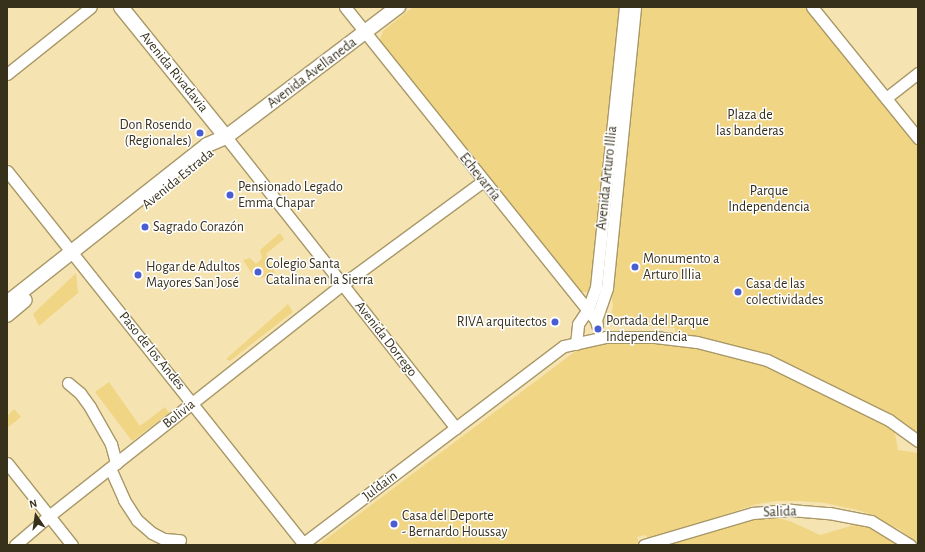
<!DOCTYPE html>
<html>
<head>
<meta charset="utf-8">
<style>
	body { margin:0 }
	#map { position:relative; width:925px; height:552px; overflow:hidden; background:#f5e4b1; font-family:"Alegreya Sans",sans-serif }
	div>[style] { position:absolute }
	.green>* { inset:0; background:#f0d584 }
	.roads { filter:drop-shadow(1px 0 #a99867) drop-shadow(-1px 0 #a99867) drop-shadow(0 1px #a99867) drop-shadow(0 -1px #a99867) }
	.minor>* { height:11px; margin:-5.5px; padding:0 5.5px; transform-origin:5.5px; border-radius:5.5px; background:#fff }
	.major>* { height:14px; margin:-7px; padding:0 7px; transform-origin:7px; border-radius:7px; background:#fff }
	.dots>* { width:11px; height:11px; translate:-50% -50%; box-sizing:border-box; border:2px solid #fff; border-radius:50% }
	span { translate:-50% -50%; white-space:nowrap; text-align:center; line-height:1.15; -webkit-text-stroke:3px #fff; paint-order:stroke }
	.street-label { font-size:14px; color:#37311c }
	.park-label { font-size:14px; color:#302914 }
	.poi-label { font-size:14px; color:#37311c }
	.right { translate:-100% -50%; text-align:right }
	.left { translate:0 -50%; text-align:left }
	.frame { position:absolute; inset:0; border:8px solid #37311c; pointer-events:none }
	.north { position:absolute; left:16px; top:496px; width:40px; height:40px; -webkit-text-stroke:3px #fff; paint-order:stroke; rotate:347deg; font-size:11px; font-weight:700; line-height:16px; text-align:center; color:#37311c }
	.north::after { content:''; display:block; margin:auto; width:14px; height:18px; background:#37311c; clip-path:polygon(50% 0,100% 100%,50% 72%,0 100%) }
</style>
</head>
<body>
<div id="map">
	<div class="green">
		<div style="clip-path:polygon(413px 7px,621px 7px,592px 289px,589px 292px,583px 292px,579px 290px,379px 42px,383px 31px)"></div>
		<div style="clip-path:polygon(640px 7px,806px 7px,918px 147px,918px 435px,885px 412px,802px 371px,767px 357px,735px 346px,675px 335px,675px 328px,614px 323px,611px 316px,613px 305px,611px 291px)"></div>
		<div style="clip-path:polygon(280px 233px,284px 239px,266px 254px,275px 273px,267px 277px,255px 278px,243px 260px,250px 258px,256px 264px,262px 258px,260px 250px)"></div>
		<div style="clip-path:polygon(76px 273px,78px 293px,39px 326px,33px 314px)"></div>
		<div style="clip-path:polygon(288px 304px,293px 312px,230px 361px,226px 359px)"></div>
		<div style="clip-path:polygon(610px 341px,668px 342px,712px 350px,764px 364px,894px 428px,898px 450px,918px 453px,918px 545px,899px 529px,886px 524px,873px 515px,857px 510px,825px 503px,801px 501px,776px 501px,757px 504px,648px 540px,646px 535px,637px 537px,639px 543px,632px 545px,318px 545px,573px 353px,587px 345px)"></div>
		<div style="clip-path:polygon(109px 382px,140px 426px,165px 407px,169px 413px,132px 441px,95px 392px)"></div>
		<div style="clip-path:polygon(14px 409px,21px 417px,7px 428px,7px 416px)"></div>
		<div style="clip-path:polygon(766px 517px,778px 518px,792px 522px,820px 535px,854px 525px,868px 525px,904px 545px,670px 545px,669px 540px,743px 521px)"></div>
	</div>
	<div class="roads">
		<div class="minor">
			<div style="left:345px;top:7px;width:401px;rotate:51.3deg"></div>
			<div style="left:812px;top:7px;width:169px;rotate:51deg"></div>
			<div style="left:7px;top:74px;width:107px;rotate:-38.6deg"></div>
			<div style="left:886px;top:98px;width:41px;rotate:-38deg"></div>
			<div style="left:226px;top:137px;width:371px;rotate:51.7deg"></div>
			<div style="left:7px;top:171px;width:478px;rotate:51.5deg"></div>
			<div style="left:597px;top:325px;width:5px;rotate:-101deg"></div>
			<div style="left:596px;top:320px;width:34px;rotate:-71deg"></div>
			<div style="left:607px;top:288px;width:282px;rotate:-84.3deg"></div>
			<div style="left:576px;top:344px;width:20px;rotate:-84deg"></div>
			<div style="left:578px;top:324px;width:18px;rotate:-56deg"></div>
			<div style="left:588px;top:309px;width:23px;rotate:-70deg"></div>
			<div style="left:596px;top:287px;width:281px;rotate:-84.1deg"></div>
			<div style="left:68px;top:383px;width:16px;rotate:40deg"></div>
			<div style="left:80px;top:393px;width:17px;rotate:54deg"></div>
			<div style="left:90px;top:407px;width:43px;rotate:60.4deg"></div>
			<div style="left:111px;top:444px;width:20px;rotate:75deg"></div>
			<div style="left:7px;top:463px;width:105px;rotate:51.6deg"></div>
			<div style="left:110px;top:468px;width:35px;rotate:66deg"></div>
			<div style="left:124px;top:500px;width:24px;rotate:57deg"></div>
			<div style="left:137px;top:520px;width:20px;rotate:41deg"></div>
			<div style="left:152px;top:533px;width:13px;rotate:27deg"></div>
			<div style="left:164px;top:539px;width:16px;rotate:4deg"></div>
			<div style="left:304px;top:543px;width:326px;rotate:-37.2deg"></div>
			<div style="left:564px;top:346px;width:43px;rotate:-12.1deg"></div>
			<div style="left:606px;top:337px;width:49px"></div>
			<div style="left:655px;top:337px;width:42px;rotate:6.8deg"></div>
			<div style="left:697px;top:342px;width:72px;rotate:14.4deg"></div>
			<div style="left:767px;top:360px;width:136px;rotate:26.2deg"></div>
			<div style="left:889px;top:420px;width:36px;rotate:36deg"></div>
			<div style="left:15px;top:545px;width:45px;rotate:-40.5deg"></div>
			<div style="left:49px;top:516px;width:375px;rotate:-38.3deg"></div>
			<div style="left:343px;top:284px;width:174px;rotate:-36.3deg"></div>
			<div style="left:644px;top:545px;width:114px;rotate:-16.4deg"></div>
			<div style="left:753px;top:513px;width:38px;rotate:-5deg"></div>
			<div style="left:791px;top:510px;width:38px;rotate:5deg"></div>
			<div style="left:829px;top:513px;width:43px;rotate:10.8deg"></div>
			<div style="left:871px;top:521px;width:46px;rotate:31.6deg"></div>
		</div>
		<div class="major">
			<div style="left:121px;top:7px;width:167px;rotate:51.1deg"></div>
			<div style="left:7px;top:303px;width:255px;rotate:-38.3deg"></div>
			<div style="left:207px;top:145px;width:21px;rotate:-23deg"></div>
			<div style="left:226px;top:137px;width:216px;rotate:-37.1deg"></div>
			<div style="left:7px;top:315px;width:23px;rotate:-40deg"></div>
		</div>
	</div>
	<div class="dots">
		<div style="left:200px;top:133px;background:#4a5ed3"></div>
		<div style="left:230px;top:195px;background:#4a5ed3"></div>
		<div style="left:145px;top:227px;background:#4a5ed3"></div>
		<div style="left:635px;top:267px;background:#4a5ed3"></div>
		<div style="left:258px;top:272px;background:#4a5ed3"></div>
		<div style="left:138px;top:275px;background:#4a5ed3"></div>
		<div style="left:738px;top:292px;background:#4a5ed3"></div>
		<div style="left:555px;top:322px;background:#4a5ed3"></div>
		<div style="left:598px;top:329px;background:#4a5ed3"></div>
		<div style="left:394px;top:524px;background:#4a5ed3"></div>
	</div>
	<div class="street-label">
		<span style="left:174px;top:72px;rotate:51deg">Avenida Rivadavia</span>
		<span style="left:312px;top:73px;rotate:-37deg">Avenida Avellaneda</span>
		<span style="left:480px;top:177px;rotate:51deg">Echevarría</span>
		<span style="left:607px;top:178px;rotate:-84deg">Avenida Arturo Illia</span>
		<span style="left:178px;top:179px;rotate:-39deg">Avenida Estrada</span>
		<span style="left:386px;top:339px;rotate:52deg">Avenida Dorrego</span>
		<span style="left:152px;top:351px;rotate:51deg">Paso de los Andes</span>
		<span style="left:179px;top:414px;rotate:-38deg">Bolivia</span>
		<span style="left:380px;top:486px;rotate:-37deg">Juldain</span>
		<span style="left:780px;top:512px;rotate:-2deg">Salida</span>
	</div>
	<div class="park-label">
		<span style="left:750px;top:123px">Plaza de<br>las banderas</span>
		<span style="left:769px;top:199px">Parque<br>Independencia</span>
	</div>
	<div class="poi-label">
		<span class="right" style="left:192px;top:133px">Don Rosendo<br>(Regionales)</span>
		<span class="left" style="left:238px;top:195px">Pensionado Legado<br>Emma Chapar</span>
		<span class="left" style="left:153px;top:227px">Sagrado Corazón</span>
		<span class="left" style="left:643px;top:267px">Monumento a<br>Arturo Illia</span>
		<span class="left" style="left:266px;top:272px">Colegio Santa<br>Catalina en la Sierra</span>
		<span class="left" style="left:146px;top:275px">Hogar de Adultos<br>Mayores San José</span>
		<span class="left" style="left:746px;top:292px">Casa de las<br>colectividades</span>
		<span class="left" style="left:606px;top:329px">Portada del Parque<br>Independencia</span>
		<span class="right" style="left:547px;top:322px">RIVA arquitectos</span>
		<span class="left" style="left:402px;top:524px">Casa del Deporte<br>- Bernardo Houssay</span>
	</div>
	<div class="frame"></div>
	<div class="north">N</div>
</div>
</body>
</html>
